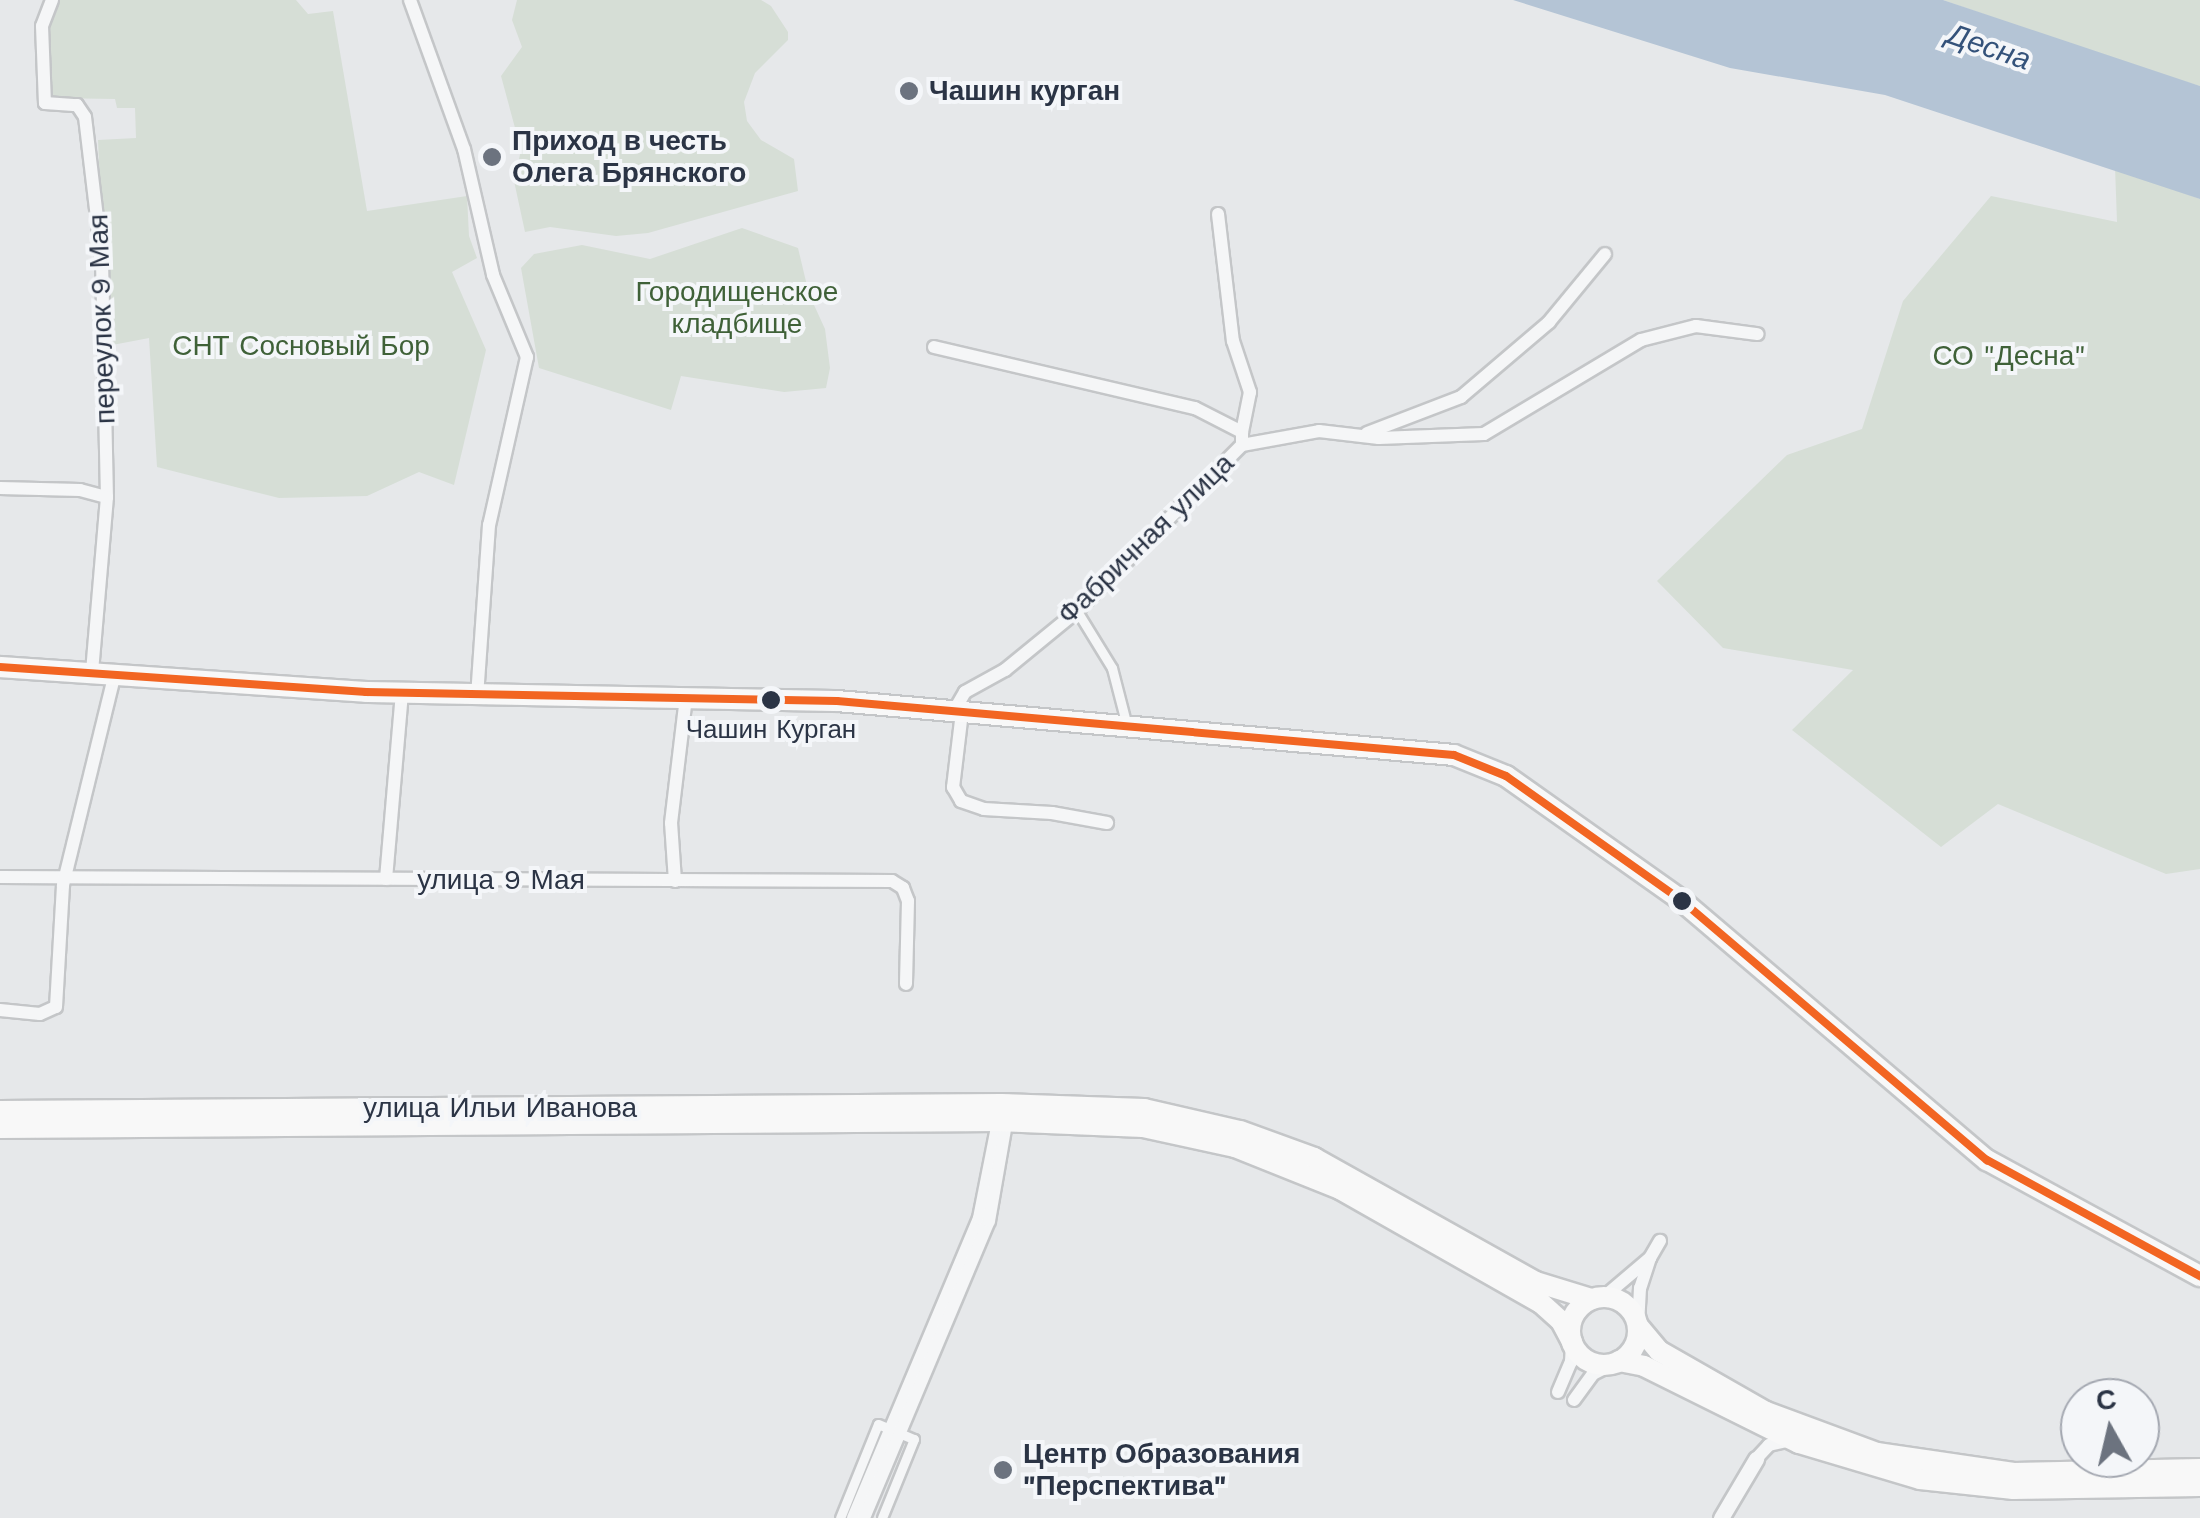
<!DOCTYPE html>
<html>
<head>
<meta charset="utf-8">
<style>
	body { margin:0 }
	#map { position:relative; width:2200px; height:1518px; overflow:hidden; background:#e6e8ea; font-family:"Work Sans",sans-serif }
	div>[style] { position:absolute }
	.green>* { inset:0; background:#d6ded6 }
	.water>* { inset:0; background:#b4c4d5 }
	.roads { filter:drop-shadow(2px 0 #c4c6c8) drop-shadow(-2px 0 #c4c6c8) drop-shadow(0 2px #c4c6c8) drop-shadow(0 -2px #c4c6c8) }
	.pedestrian>* { height:9px; margin:-4.5px; padding:0 4.5px; transform-origin:4.5px; border-radius:4.5px; background:#f5f6f7 }
	.minor>* { height:12px; margin:-6px; padding:0 6px; transform-origin:6px; border-radius:6px; background:#f5f6f7 }
	.tertiary>* { height:15px; margin:-7.5px; padding:0 7.5px; transform-origin:7.5px; border-radius:7.5px; background:#f5f6f7 }
	.primary>* { height:20px; margin:-10px; padding:0 10px; transform-origin:10px; border-radius:10px; background:#f8f8f8 }
	.primary>.ring { margin:-10px; padding:0; box-sizing:content-box; background:none; border:20px solid #f8f8f8; border-radius:50% }
	.bus-1>* { height:8px; margin:-4px; padding:0 4px; transform-origin:4px; border-radius:4px; background:#f26522 }
	.dots>* { width:28px; height:28px; translate:-50% -50%; box-sizing:border-box; border:5px solid #f4f6f9; border-radius:50% }
	span { translate:-50% -50%; white-space:nowrap; text-align:center; line-height:1.15; -webkit-text-stroke:8px #f4f6f9; paint-order:stroke }
	.bus-label { font-size:26px; color:#2b3445 }
	.poi-label { font-size:28px; color:#2b3445; font-weight:700 }
	.left { translate:0 -50%; text-align:left }
	.park-label { font-size:28px; color:#3f6138 }
	.street-label { font-size:28px; color:#2b3445 }
	.water-label { font-size:30px; color:#34527a; font-style:italic }
	.north { position:absolute; left:2060px; top:1378px; width:100px; height:100px; box-sizing:border-box; background:#f4f6f9; border:2px solid #a4a8b1; border-radius:50%; rotate:352deg; font-size:28px; font-weight:700; line-height:40px; text-align:center; color:#2b3445 }
	.north::after { content:''; display:block; margin:auto; width:35px; height:45px; background:#6c737f; clip-path:polygon(50% 0,100% 100%,50% 72%,0 100%) }
</style>
</head>
<body>
<div id="map">
	<div class="green">
		<div style="clip-path:polygon(59px 0,296px 0,308px 14px,333px 11px,367px 211px,467px 196px,469px 236px,477px 258px,452px 272px,486px 350px,454px 485px,419px 472px,367px 496px,279px 498px,157px 467px,149px 338px,107px 346px,98px 140px,136px 138px,135px 108px,117px 108px,115px 99px,50px 98px,47px 29px)"></div>
		<div style="clip-path:polygon(517px 0,761px 0,771px 6px,788px 32px,788px 40px,755px 73px,744px 102px,747px 121px,761px 140px,794px 159px,798px 191px,648px 233px,616px 236px,550px 227px,525px 232px,514px 181px,521px 150px,501px 76px,522px 47px,512px 20px)"></div>
		<div style="clip-path:polygon(1943px 0,2200px 0,2200px 86px,2147px 71px)"></div>
		<div style="clip-path:polygon(2115px 167px,2200px 199px,2200px 869px,2166px 874px,1998px 804px,1941px 847px,1792px 730px,1853px 670px,1723px 648px,1657px 581px,1787px 455px,1862px 429px,1903px 301px,1991px 196px,2117px 222px)"></div>
		<div style="clip-path:polygon(742px 228px,798px 248px,809px 294px,825px 329px,830px 368px,826px 388px,784px 392px,681px 376px,671px 410px,539px 368px,521px 268px,534px 254px,582px 245px,650px 259px)"></div>
	</div>
	<div class="water">
		<div style="clip-path:polygon(1513px 0,1943px 0,2200px 86px,2200px 199px,1885px 95px,1730px 68px)"></div>
	</div>
	<div class="roads">
		<div class="pedestrian">
			<div style="left:1077px;top:611px;width:67px;rotate:58.4deg"></div>
			<div style="left:1112px;top:668px;width:60px;rotate:75.5deg"></div>
			<div style="left:840px;top:1518px;width:101px;rotate:-68deg"></div>
			<div style="left:878px;top:1424px;width:39px;rotate:23deg"></div>
			<div style="left:914px;top:1439px;width:85px;rotate:112.1deg"></div>
		</div>
		<div class="minor">
			<div style="left:52px;top:0;width:28px;rotate:111deg"></div>
			<div style="left:42px;top:26px;width:77px;rotate:87.8deg"></div>
			<div style="left:45px;top:103px;width:32px;rotate:4deg"></div>
			<div style="left:77px;top:105px;width:14px;rotate:56deg"></div>
			<div style="left:85px;top:117px;width:144px;rotate:83.2deg"></div>
			<div style="left:102px;top:260px;width:237px;rotate:88.8deg"></div>
			<div style="left:107px;top:497px;width:177px;rotate:94.9deg"></div>
			<div style="left:410px;top:0;width:158px;rotate:70.1deg"></div>
			<div style="left:464px;top:149px;width:129px;rotate:77deg"></div>
			<div style="left:493px;top:275px;width:89px;rotate:67.5deg"></div>
			<div style="left:527px;top:357px;width:172px;rotate:102.7deg"></div>
			<div style="left:489px;top:525px;width:172px;rotate:94deg"></div>
			<div style="left:1218px;top:214px;width:128px;rotate:83.3deg"></div>
			<div style="left:1233px;top:341px;width:54px;rotate:71.6deg"></div>
			<div style="left:1250px;top:392px;width:41px;rotate:101.3deg"></div>
			<div style="left:934px;top:347px;width:268px;rotate:13.2deg"></div>
			<div style="left:1195px;top:408px;width:53px;rotate:27.1deg"></div>
			<div style="left:1242px;top:432px;width:13px;rotate:90deg"></div>
			<div style="left:1367px;top:433px;width:101px;rotate:-21deg"></div>
			<div style="left:1461px;top:397px;width:116px;rotate:-40.4deg"></div>
			<div style="left:1549px;top:322px;width:88px;rotate:-50.5deg"></div>
			<div style="left:0;top:488px;width:80px;rotate:1.4deg"></div>
			<div style="left:80px;top:490px;width:28px;rotate:15deg"></div>
			<div style="left:954px;top:711px;width:22px;rotate:-60deg"></div>
			<div style="left:965px;top:692px;width:46px;rotate:-28.8deg"></div>
			<div style="left:1005px;top:670px;width:93px;rotate:-39.3deg"></div>
			<div style="left:1077px;top:611px;width:234px;rotate:-45.2deg"></div>
			<div style="left:1242px;top:445px;width:78px;rotate:-10.3deg"></div>
			<div style="left:1319px;top:431px;width:60px;rotate:6.7deg"></div>
			<div style="left:1379px;top:438px;width:105px;rotate:-2.2deg"></div>
			<div style="left:1484px;top:434px;width:183px;rotate:-30.9deg"></div>
			<div style="left:1641px;top:340px;width:57px;rotate:-14.3deg"></div>
			<div style="left:1696px;top:326px;width:62px;rotate:7.5deg"></div>
			<div style="left:962px;top:712px;width:76px;rotate:96.8deg"></div>
			<div style="left:953px;top:787px;width:16px;rotate:60deg"></div>
			<div style="left:961px;top:801px;width:24px;rotate:19deg"></div>
			<div style="left:984px;top:809px;width:68px;rotate:3.4deg"></div>
			<div style="left:1052px;top:813px;width:56px;rotate:10.3deg"></div>
			<div style="left:0;top:877px;width:892px;rotate:0.26deg"></div>
			<div style="left:892px;top:881px;width:13px;rotate:32deg"></div>
			<div style="left:903px;top:888px;width:14px;rotate:69deg"></div>
			<div style="left:908px;top:901px;width:83px;rotate:91.4deg"></div>
			<div style="left:386px;top:879px;width:186px;rotate:-85.1deg"></div>
			<div style="left:675px;top:881px;width:58px;rotate:-93.9deg"></div>
			<div style="left:671px;top:823px;width:126px;rotate:-83.2deg"></div>
			<div style="left:0;top:1010px;width:40px;rotate:5.7deg"></div>
			<div style="left:40px;top:1014px;width:17px;rotate:-24deg"></div>
			<div style="left:56px;top:1007px;width:122px;rotate:-86.7deg"></div>
			<div style="left:63px;top:885px;width:217px;rotate:-76.2deg"></div>
			<div style="left:1650px;top:1258px;width:20px;rotate:-60deg"></div>
			<div style="left:1605px;top:1296px;width:59px;rotate:-40.2deg"></div>
			<div style="left:1650px;top:1258px;width:32px;rotate:108deg"></div>
			<div style="left:1640px;top:1288px;width:38px;rotate:93deg"></div>
			<div style="left:1558px;top:1392px;width:33px;rotate:-67deg"></div>
			<div style="left:1571px;top:1362px;width:20px;rotate:-87deg"></div>
			<div style="left:1574px;top:1400px;width:32px;rotate:-54deg"></div>
			<div style="left:1593px;top:1374px;width:29px;rotate:-27deg"></div>
			<div style="left:1756px;top:1459px;width:19px;rotate:-47deg"></div>
			<div style="left:1769px;top:1445px;width:23px;rotate:-13deg"></div>
			<div style="left:853px;top:1518px;width:325px;rotate:-67.2deg"></div>
			<div style="left:979px;top:1218px;width:103px;rotate:-78.8deg"></div>
			<div style="left:864px;top:1518px;width:322px;rotate:-67.2deg"></div>
			<div style="left:989px;top:1221px;width:105px;rotate:-80.1deg"></div>
		</div>
		<div class="tertiary">
			<div style="left:1721px;top:1518px;width:69px;rotate:-59.3deg"></div>
		</div>
		<div class="primary">
			<div style="left:0;top:667px;width:367px;rotate:3.9deg"></div>
			<div style="left:366px;top:692px;width:471px;rotate:1.1deg"></div>
			<div style="left:837px;top:701px;width:619px;rotate:5deg"></div>
			<div style="left:1454px;top:755px;width:56px;rotate:22deg"></div>
			<div style="left:1506px;top:776px;width:214px;rotate:35.3deg"></div>
			<div style="left:1681px;top:900px;width:402px;rotate:40.4deg"></div>
			<div style="left:1987px;top:1160px;width:243px;rotate:28.6deg"></div>
			<div style="left:0;top:1111px;width:1001px;rotate:-0.4deg"></div>
			<div style="left:1001px;top:1104px;width:143px;rotate:2deg"></div>
			<div style="left:1144px;top:1109px;width:98px;rotate:12.9deg"></div>
			<div style="left:1240px;top:1131px;width:79px;rotate:20deg"></div>
			<div style="left:1314px;top:1158px;width:254px;rotate:29.2deg"></div>
			<div style="left:1536px;top:1282px;width:58px;rotate:17.2deg"></div>
			<div style="left:0;top:1128px;width:998px;rotate:-0.4deg"></div>
			<div style="left:998px;top:1121px;width:145px;rotate:2.4deg"></div>
			<div style="left:1143px;top:1127px;width:94px;rotate:12.3deg"></div>
			<div style="left:1235px;top:1147px;width:113px;rotate:21.8deg"></div>
			<div style="left:1340px;top:1189px;width:231px;rotate:29.6deg"></div>
			<div style="left:1541px;top:1303px;width:27px;rotate:42deg"></div>
			<div style="left:1561px;top:1321px;width:24px;rotate:62deg"></div>
			<div class="ring" style="left:1570px;top:1297px;width:48px;height:48px"></div>
			<div style="left:1638px;top:1326px;width:33px;rotate:50deg"></div>
			<div style="left:1659px;top:1351px;width:123px;rotate:29.7deg"></div>
			<div style="left:1766px;top:1412px;width:118px;rotate:20.3deg"></div>
			<div style="left:1877px;top:1453px;width:138px;rotate:8.3deg"></div>
			<div style="left:2014px;top:1473px;width:186px;rotate:-1.2deg"></div>
			<div style="left:1619px;top:1361px;width:25px;rotate:11deg"></div>
			<div style="left:1644px;top:1366px;width:173px;rotate:26.4deg"></div>
			<div style="left:1799px;top:1443px;width:126px;rotate:16.6deg"></div>
			<div style="left:1920px;top:1479px;width:94px;rotate:6.1deg"></div>
			<div style="left:2013px;top:1489px;width:187px;rotate:-0.9deg"></div>
		</div>
	</div>
	<div class="bus-1">
		<div style="left:0;top:667px;width:367px;rotate:3.9deg"></div>
		<div style="left:366px;top:692px;width:471px;rotate:1.1deg"></div>
		<div style="left:837px;top:701px;width:619px;rotate:5deg"></div>
		<div style="left:1454px;top:755px;width:56px;rotate:22deg"></div>
		<div style="left:1506px;top:776px;width:214px;rotate:35.3deg"></div>
		<div style="left:1681px;top:900px;width:402px;rotate:40.4deg"></div>
		<div style="left:1987px;top:1160px;width:243px;rotate:28.6deg"></div>
	</div>
	<div class="dots">
		<div style="left:909px;top:91px;background:#6c737f"></div>
		<div style="left:492px;top:157px;background:#6c737f"></div>
		<div style="left:771px;top:700px;background:#2b3445"></div>
		<div style="left:1682px;top:901px;background:#2b3445"></div>
		<div style="left:1003px;top:1470px;background:#6c737f"></div>
	</div>
	<div class="bus-label">
		<span style="left:771px;top:730px">Чашин Курган</span>
	</div>
	<div class="poi-label">
		<span class="left" style="left:929px;top:91px">Чашин курган</span>
		<span class="left" style="left:512px;top:157px">Приход в честь<br>Олега Брянского</span>
		<span class="left" style="left:1023px;top:1470px">Центр Образования<br>"Перспектива"</span>
	</div>
	<div class="park-label">
		<span style="left:737px;top:308px">Городищенское<br>кладбище</span>
		<span style="left:301px;top:346px">СНТ Сосновый Бор</span>
		<span style="left:2009px;top:356px">СО "Десна"</span>
	</div>
	<div class="street-label">
		<span style="left:102px;top:319px;rotate:-92deg">переулок 9 Мая</span>
		<span style="left:1146px;top:539px;rotate:-44deg">Фабричная улица</span>
		<span style="left:501px;top:880px">улица 9 Мая</span>
		<span style="left:500px;top:1108px">улица Ильи Иванова</span>
	</div>
	<div class="water-label">
		<span style="left:1989px;top:47px;rotate:19deg">Десна</span>
	</div>
	<div class="north">С</div>
</div>
</body>
</html>
